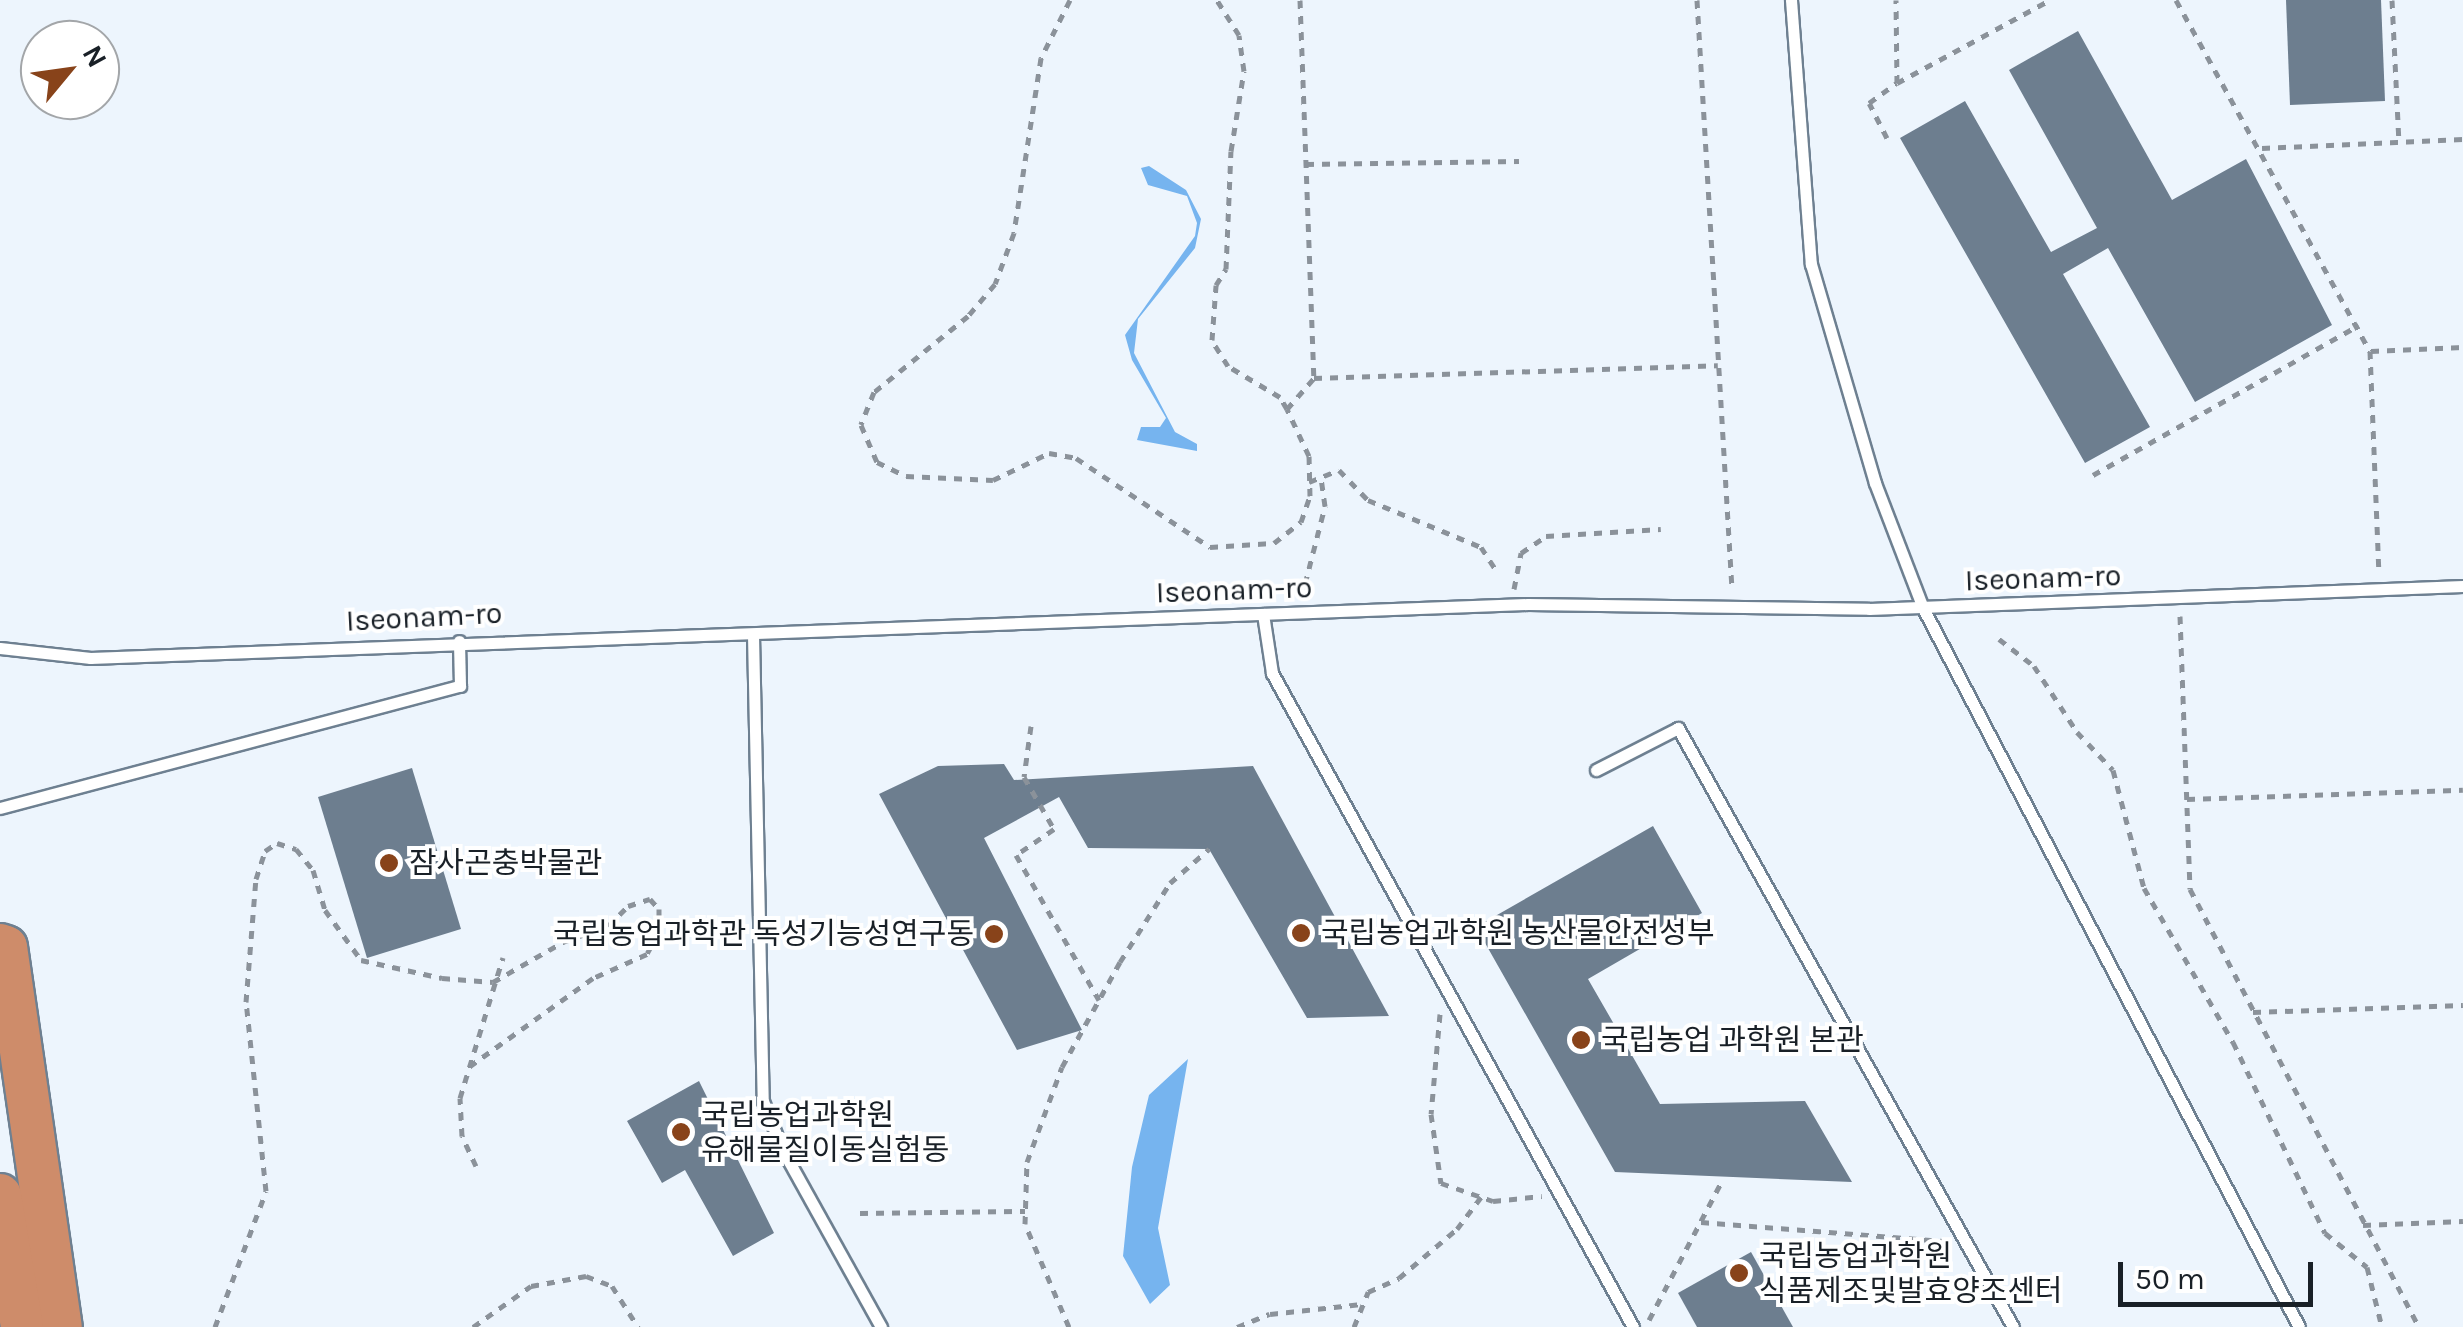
<!DOCTYPE html>
<html>
<head>
<meta charset="utf-8">
<style>
	body { margin:0 }
	#map { position:relative; width:2463px; height:1327px; overflow:hidden; background:#edf5fd; font-family:Karla,"Noto Sans KR",sans-serif }
	div>[style] { position:absolute }
	.water>* { inset:0; background:#76b4ef }
	.building>* { inset:0; background:#6d7e8f }
	.path>* { height:5px; margin-top:-2.5px; transform-origin:0; background:repeating-linear-gradient(90deg,#8b929a 0 8px,transparent 0 16px) }
	.roads { filter:drop-shadow(2px 0 #6e8091) drop-shadow(-2px 0 #6e8091) drop-shadow(0 2px #6e8091) drop-shadow(0 -2px #6e8091) }
	.service>* { height:11px; margin:-5.5px; padding:0 5.5px; transform-origin:5.5px; border-radius:5.5px; background:#fff }
	.motorway>* { height:42px; margin:-21px; padding:0 21px; transform-origin:21px; border-radius:21px; background:#ce8c6a }
	.dots>* { width:28px; height:28px; translate:-50% -50%; box-sizing:border-box; border:5px solid #fff; border-radius:50% }
	span { translate:-50% -50%; white-space:nowrap; text-align:center; line-height:1.15; -webkit-text-stroke:8px #fff; paint-order:stroke }
	.street-label { font-size:30px; color:#192027 }
	.poi-label { font-size:30px; color:#192027 }
	.left { translate:0 -50%; text-align:left }
	.right { translate:-100% -50%; text-align:right }
	.north { position:absolute; left:20px; top:20px; width:100px; height:100px; box-sizing:border-box; background:#fff; border:2px solid #a3a6a9; border-radius:50%; rotate:61deg; font-size:28px; font-weight:700; line-height:40px; text-align:center; color:#192027 }
	.north::after { content:''; display:block; margin:auto; width:35px; height:45px; background:#88431a; clip-path:polygon(50% 0,100% 100%,50% 72%,0 100%) }
	.scale { position:absolute; left:2118px; top:1262px; width:195px; height:45px; box-sizing:border-box; border:5px solid #192027; border-top:0; padding-left:12px; font-size:30px; line-height:35px; white-space:nowrap; color:#192027; -webkit-text-stroke:8px #fff; paint-order:stroke }
</style>
</head>
<body>
<div id="map">
	<div class="water">
		<div style="clip-path:polygon(1149px 166px,1186px 190px,1201px 219px,1195px 248px,1138px 319px,1134px 353px,1175px 432px,1197px 444px,1197px 451px,1137px 440px,1141px 427px,1160px 427px,1166px 418px,1132px 360px,1125px 335px,1195px 236px,1197px 223px,1187px 196px,1148px 185px,1141px 168px)"></div>
		<div style="clip-path:polygon(1188px 1059px,1158px 1228px,1170px 1285px,1150px 1304px,1123px 1256px,1132px 1167px,1149px 1095px)"></div>
	</div>
	<div class="building">
		<div style="clip-path:polygon(2286px 0,2381px 0,2385px 101px,2290px 105px)"></div>
		<div style="clip-path:polygon(2078px 31px,2172px 200px,2246px 159px,2332px 325px,2195px 402px,2108px 248px,2063px 274px,2150px 427px,2085px 463px,1900px 138px,1965px 101px,2051px 252px,2097px 228px,2009px 70px)"></div>
		<div style="clip-path:polygon(1004px 764px,1014px 780px,1253px 766px,1389px 1016px,1307px 1018px,1209px 849px,1088px 848px,1059px 797px,984px 838px,1082px 1030px,1017px 1050px,879px 794px,938px 766px)"></div>
		<div style="clip-path:polygon(412px 768px,461px 929px,367px 958px,318px 797px)"></div>
		<div style="clip-path:polygon(1653px 826px,1702px 913px,1588px 979px,1660px 1104px,1805px 1101px,1852px 1182px,1615px 1172px,1476px 927px)"></div>
		<div style="clip-path:polygon(699px 1081px,774px 1233px,733px 1256px,685px 1170px,662px 1183px,627px 1121px)"></div>
		<div style="clip-path:polygon(1751px 1252px,1793px 1327px,1697px 1327px,1678px 1293px)"></div>
	</div>
	<div class="path">
		<div style="left:1070px;top:0;width:65px;rotate:116.6deg"></div>
		<div style="left:1041px;top:58px;width:177px;rotate:98.8deg"></div>
		<div style="left:1014px;top:233px;width:54px;rotate:110.4deg"></div>
		<div style="left:995px;top:284px;width:42px;rotate:130.2deg"></div>
		<div style="left:968px;top:316px;width:121px;rotate:141deg"></div>
		<div style="left:874px;top:392px;width:35px;rotate:112deg"></div>
		<div style="left:861px;top:425px;width:40px;rotate:66.6deg"></div>
		<div style="left:877px;top:462px;width:32px;rotate:26deg"></div>
		<div style="left:906px;top:476px;width:87px;rotate:2.6deg"></div>
		<div style="left:993px;top:480px;width:62px;rotate:-25.7deg"></div>
		<div style="left:1049px;top:453px;width:27px;rotate:10deg"></div>
		<div style="left:1076px;top:458px;width:161px;rotate:33.6deg"></div>
		<div style="left:1210px;top:547px;width:64px;rotate:-3.6deg"></div>
		<div style="left:1274px;top:543px;width:34px;rotate:-38deg"></div>
		<div style="left:1301px;top:522px;width:28px;rotate:-71deg"></div>
		<div style="left:1310px;top:496px;width:40px;rotate:-91.4deg"></div>
		<div style="left:1309px;top:456px;width:52px;rotate:-115.1deg"></div>
		<div style="left:1287px;top:409px;width:14px;rotate:-120deg"></div>
		<div style="left:1280px;top:397px;width:61px;rotate:-149.2deg"></div>
		<div style="left:1228px;top:366px;width:31px;rotate:-122deg"></div>
		<div style="left:1212px;top:340px;width:55px;rotate:-85.8deg"></div>
		<div style="left:1216px;top:285px;width:19px;rotate:-58deg"></div>
		<div style="left:1226px;top:269px;width:118px;rotate:-87.6deg"></div>
		<div style="left:1231px;top:151px;width:81px;rotate:-80.8deg"></div>
		<div style="left:1244px;top:71px;width:36px;rotate:-98deg"></div>
		<div style="left:1239px;top:35px;width:41px;rotate:-122.2deg"></div>
		<div style="left:1300px;top:0;width:378px;rotate:87.9deg"></div>
		<div style="left:1314px;top:378px;width:404px;rotate:-1.8deg"></div>
		<div style="left:1697px;top:0;width:590px;rotate:86.6deg"></div>
		<div style="left:2176px;top:0;width:401px;rotate:61.1deg"></div>
		<div style="left:2370px;top:351px;width:220px;rotate:87.7deg"></div>
		<div style="left:2392px;top:0;width:142px;rotate:87.2deg"></div>
		<div style="left:1897px;top:83px;width:174px;rotate:-28.5deg"></div>
		<div style="left:1887px;top:138px;width:39px;rotate:-117deg"></div>
		<div style="left:1869px;top:103px;width:34px;rotate:-36deg"></div>
		<div style="left:1897px;top:83px;width:83px;rotate:-90.7deg"></div>
		<div style="left:2262px;top:148px;width:201px;rotate:-2.6deg"></div>
		<div style="left:1306px;top:164px;width:213px;rotate:-0.8deg"></div>
		<div style="left:2371px;top:351px;width:92px;rotate:-2.5deg"></div>
		<div style="left:1287px;top:409px;width:41px;rotate:-48.9deg"></div>
		<div style="left:2093px;top:475px;width:305px;rotate:-29.4deg"></div>
		<div style="left:1309px;top:482px;width:32px;rotate:-22deg"></div>
		<div style="left:1339px;top:470px;width:42px;rotate:46deg"></div>
		<div style="left:1368px;top:500px;width:122px;rotate:22.6deg"></div>
		<div style="left:1481px;top:547px;width:27px;rotate:57deg"></div>
		<div style="left:1305px;top:584px;width:81px;rotate:-75.6deg"></div>
		<div style="left:1325px;top:506px;width:29px;rotate:-98deg"></div>
		<div style="left:1514px;top:589px;width:37px;rotate:-79deg"></div>
		<div style="left:1521px;top:553px;width:30px;rotate:-34deg"></div>
		<div style="left:1546px;top:536px;width:115px;rotate:-3.5deg"></div>
		<div style="left:2180px;top:616px;width:273px;rotate:87.9deg"></div>
		<div style="left:2190px;top:889px;width:494px;rotate:62.4deg"></div>
		<div style="left:1999px;top:639px;width:44px;rotate:37.6deg"></div>
		<div style="left:2034px;top:666px;width:79px;rotate:56.9deg"></div>
		<div style="left:2077px;top:732px;width:52px;rotate:46.5deg"></div>
		<div style="left:2113px;top:770px;width:122px;rotate:75.3deg"></div>
		<div style="left:2144px;top:888px;width:178px;rotate:60deg"></div>
		<div style="left:2233px;top:1042px;width:212px;rotate:64.3deg"></div>
		<div style="left:2325px;top:1233px;width:54px;rotate:39deg"></div>
		<div style="left:2367px;top:1267px;width:62px;rotate:76deg"></div>
		<div style="left:1031px;top:726px;width:51px;rotate:97.8deg"></div>
		<div style="left:1024px;top:777px;width:60px;rotate:60deg"></div>
		<div style="left:1054px;top:829px;width:46px;rotate:145.6deg"></div>
		<div style="left:1016px;top:855px;width:167px;rotate:60.2deg"></div>
		<div style="left:2187px;top:799px;width:276px;rotate:-1.9deg"></div>
		<div style="left:2253px;top:1012px;width:210px;rotate:-1.9deg"></div>
		<div style="left:1440px;top:1014px;width:100px;rotate:95.1deg"></div>
		<div style="left:1431px;top:1114px;width:70px;rotate:81.8deg"></div>
		<div style="left:1441px;top:1183px;width:55px;rotate:19.1deg"></div>
		<div style="left:1493px;top:1201px;width:49px;rotate:-5.8deg"></div>
		<div style="left:476px;top:1166px;width:33px;rotate:-115deg"></div>
		<div style="left:462px;top:1136px;width:38px;rotate:-93deg"></div>
		<div style="left:460px;top:1098px;width:147px;rotate:-73deg"></div>
		<div style="left:860px;top:1213px;width:165px;rotate:-0.7deg"></div>
		<div style="left:1701px;top:1222px;width:243px;rotate:4.5deg"></div>
		<div style="left:2363px;top:1225px;width:100px;rotate:-2.3deg"></div>
		<div style="left:1649px;top:1320px;width:153px;rotate:-62.3deg"></div>
		<div style="left:215px;top:1327px;width:145px;rotate:-69.4deg"></div>
		<div style="left:266px;top:1191px;width:190px;rotate:-96deg"></div>
		<div style="left:246px;top:1002px;width:123px;rotate:-85.4deg"></div>
		<div style="left:256px;top:879px;width:29px;rotate:-72deg"></div>
		<div style="left:265px;top:851px;width:14px;rotate:-34deg"></div>
		<div style="left:277px;top:843px;width:20px;rotate:18deg"></div>
		<div style="left:296px;top:849px;width:27px;rotate:51deg"></div>
		<div style="left:313px;top:870px;width:42px;rotate:73.3deg"></div>
		<div style="left:325px;top:910px;width:62px;rotate:54.2deg"></div>
		<div style="left:361px;top:960px;width:83px;rotate:12.5deg"></div>
		<div style="left:442px;top:978px;width:51px;rotate:4.5deg"></div>
		<div style="left:493px;top:982px;width:81px;rotate:-29.7deg"></div>
		<div style="left:563px;top:942px;width:48px;rotate:-19.6deg"></div>
		<div style="left:608px;top:926px;width:28px;rotate:-45deg"></div>
		<div style="left:628px;top:906px;width:23px;rotate:-18deg"></div>
		<div style="left:650px;top:899px;width:13px;rotate:48deg"></div>
		<div style="left:659px;top:909px;width:23px;rotate:90deg"></div>
		<div style="left:659px;top:932px;width:25px;rotate:119deg"></div>
		<div style="left:647px;top:954px;width:59px;rotate:156deg"></div>
		<div style="left:593px;top:978px;width:151px;rotate:144.4deg"></div>
		<div style="left:473px;top:1327px;width:71px;rotate:-35.3deg"></div>
		<div style="left:531px;top:1286px;width:56px;rotate:-10.3deg"></div>
		<div style="left:586px;top:1276px;width:28px;rotate:21deg"></div>
		<div style="left:612px;top:1286px;width:49px;rotate:57.6deg"></div>
		<div style="left:1069px;top:1327px;width:112px;rotate:-113.1deg"></div>
		<div style="left:1025px;top:1224px;width:62px;rotate:-88.2deg"></div>
		<div style="left:1027px;top:1162px;width:101px;rotate:-69.8deg"></div>
		<div style="left:1062px;top:1067px;width:120px;rotate:-61.1deg"></div>
		<div style="left:1120px;top:962px;width:93px;rotate:-57.7deg"></div>
		<div style="left:1170px;top:883px;width:52px;rotate:-41.1deg"></div>
		<div style="left:1237px;top:1327px;width:35px;rotate:-22deg"></div>
		<div style="left:1270px;top:1314px;width:92px;rotate:-6.3deg"></div>
		<div style="left:1354px;top:1327px;width:38px;rotate:-68deg"></div>
		<div style="left:1368px;top:1292px;width:34px;rotate:-24deg"></div>
		<div style="left:1399px;top:1278px;width:76px;rotate:-40.2deg"></div>
		<div style="left:1457px;top:1229px;width:40px;rotate:-53deg"></div>
	</div>
	<div class="roads">
		<div class="service">
			<div style="left:1791px;top:0;width:265px;rotate:85.7deg"></div>
			<div style="left:1811px;top:264px;width:228px;rotate:73.7deg"></div>
			<div style="left:1875px;top:483px;width:134px;rotate:69deg"></div>
			<div style="left:1923px;top:608px;width:811px;rotate:62.39deg"></div>
			<div style="left:1263px;top:614px;width:60px;rotate:81.3deg"></div>
			<div style="left:1272px;top:673px;width:747px;rotate:61.1deg"></div>
			<div style="left:753px;top:635px;width:466px;rotate:88.8deg"></div>
			<div style="left:763px;top:1101px;width:52px;rotate:68.4deg"></div>
			<div style="left:782px;top:1149px;width:204px;rotate:60.9deg"></div>
			<div style="left:0;top:648px;width:91px;rotate:6.3deg"></div>
			<div style="left:90px;top:658px;width:1439px;rotate:-2.15deg"></div>
			<div style="left:1528px;top:604px;width:341px;rotate:0.8deg"></div>
			<div style="left:1869px;top:609px;width:594px;rotate:-2.22deg"></div>
			<div style="left:1596px;top:770px;width:92px;rotate:-27.1deg"></div>
			<div style="left:1678px;top:728px;width:686px;rotate:60.78deg"></div>
			<div style="left:0;top:808px;width:476px;rotate:-14.9deg"></div>
			<div style="left:460px;top:686px;width:45px;rotate:-91.3deg"></div>
		</div>
		<div class="motorway">
			<div style="left:0;top:945px;width:6px;rotate:18deg"></div>
			<div style="left:6px;top:947px;width:384px;rotate:81.8deg"></div>
			<div style="left:0;top:1195px;width:134px;rotate:80.5deg"></div>
		</div>
	</div>
	<div class="dots">
		<div style="left:389px;top:863px;background:#88431a"></div>
		<div style="left:1301px;top:933px;background:#88431a"></div>
		<div style="left:994px;top:934px;background:#88431a"></div>
		<div style="left:1581px;top:1040px;background:#88431a"></div>
		<div style="left:681px;top:1132px;background:#88431a"></div>
		<div style="left:1739px;top:1273px;background:#88431a"></div>
	</div>
	<div class="street-label">
		<span style="left:2043px;top:578px;rotate:-2deg">Iseonam-ro</span>
		<span style="left:1234px;top:590px;rotate:-2deg">Iseonam-ro</span>
		<span style="left:424px;top:617px;rotate:-3deg">Iseonam-ro</span>
	</div>
	<div class="poi-label">
		<span class="left" style="left:409px;top:863px">잠사곤충박물관</span>
		<span class="left" style="left:1321px;top:933px">국립농업과학원 농산물안전성부</span>
		<span class="right" style="left:974px;top:934px">국립농업과학관 독성기능성연구동</span>
		<span class="left" style="left:1601px;top:1040px">국립농업 과학원 본관</span>
		<span class="left" style="left:701px;top:1132px">국립농업과학원<br>유해물질이동실험동</span>
		<span class="left" style="left:1759px;top:1273px">국립농업과학원<br>식품제조및발효양조센터</span>
	</div>
	<div class="north">N</div>
	<div class="scale">50 m</div>
</div>
</body>
</html>
